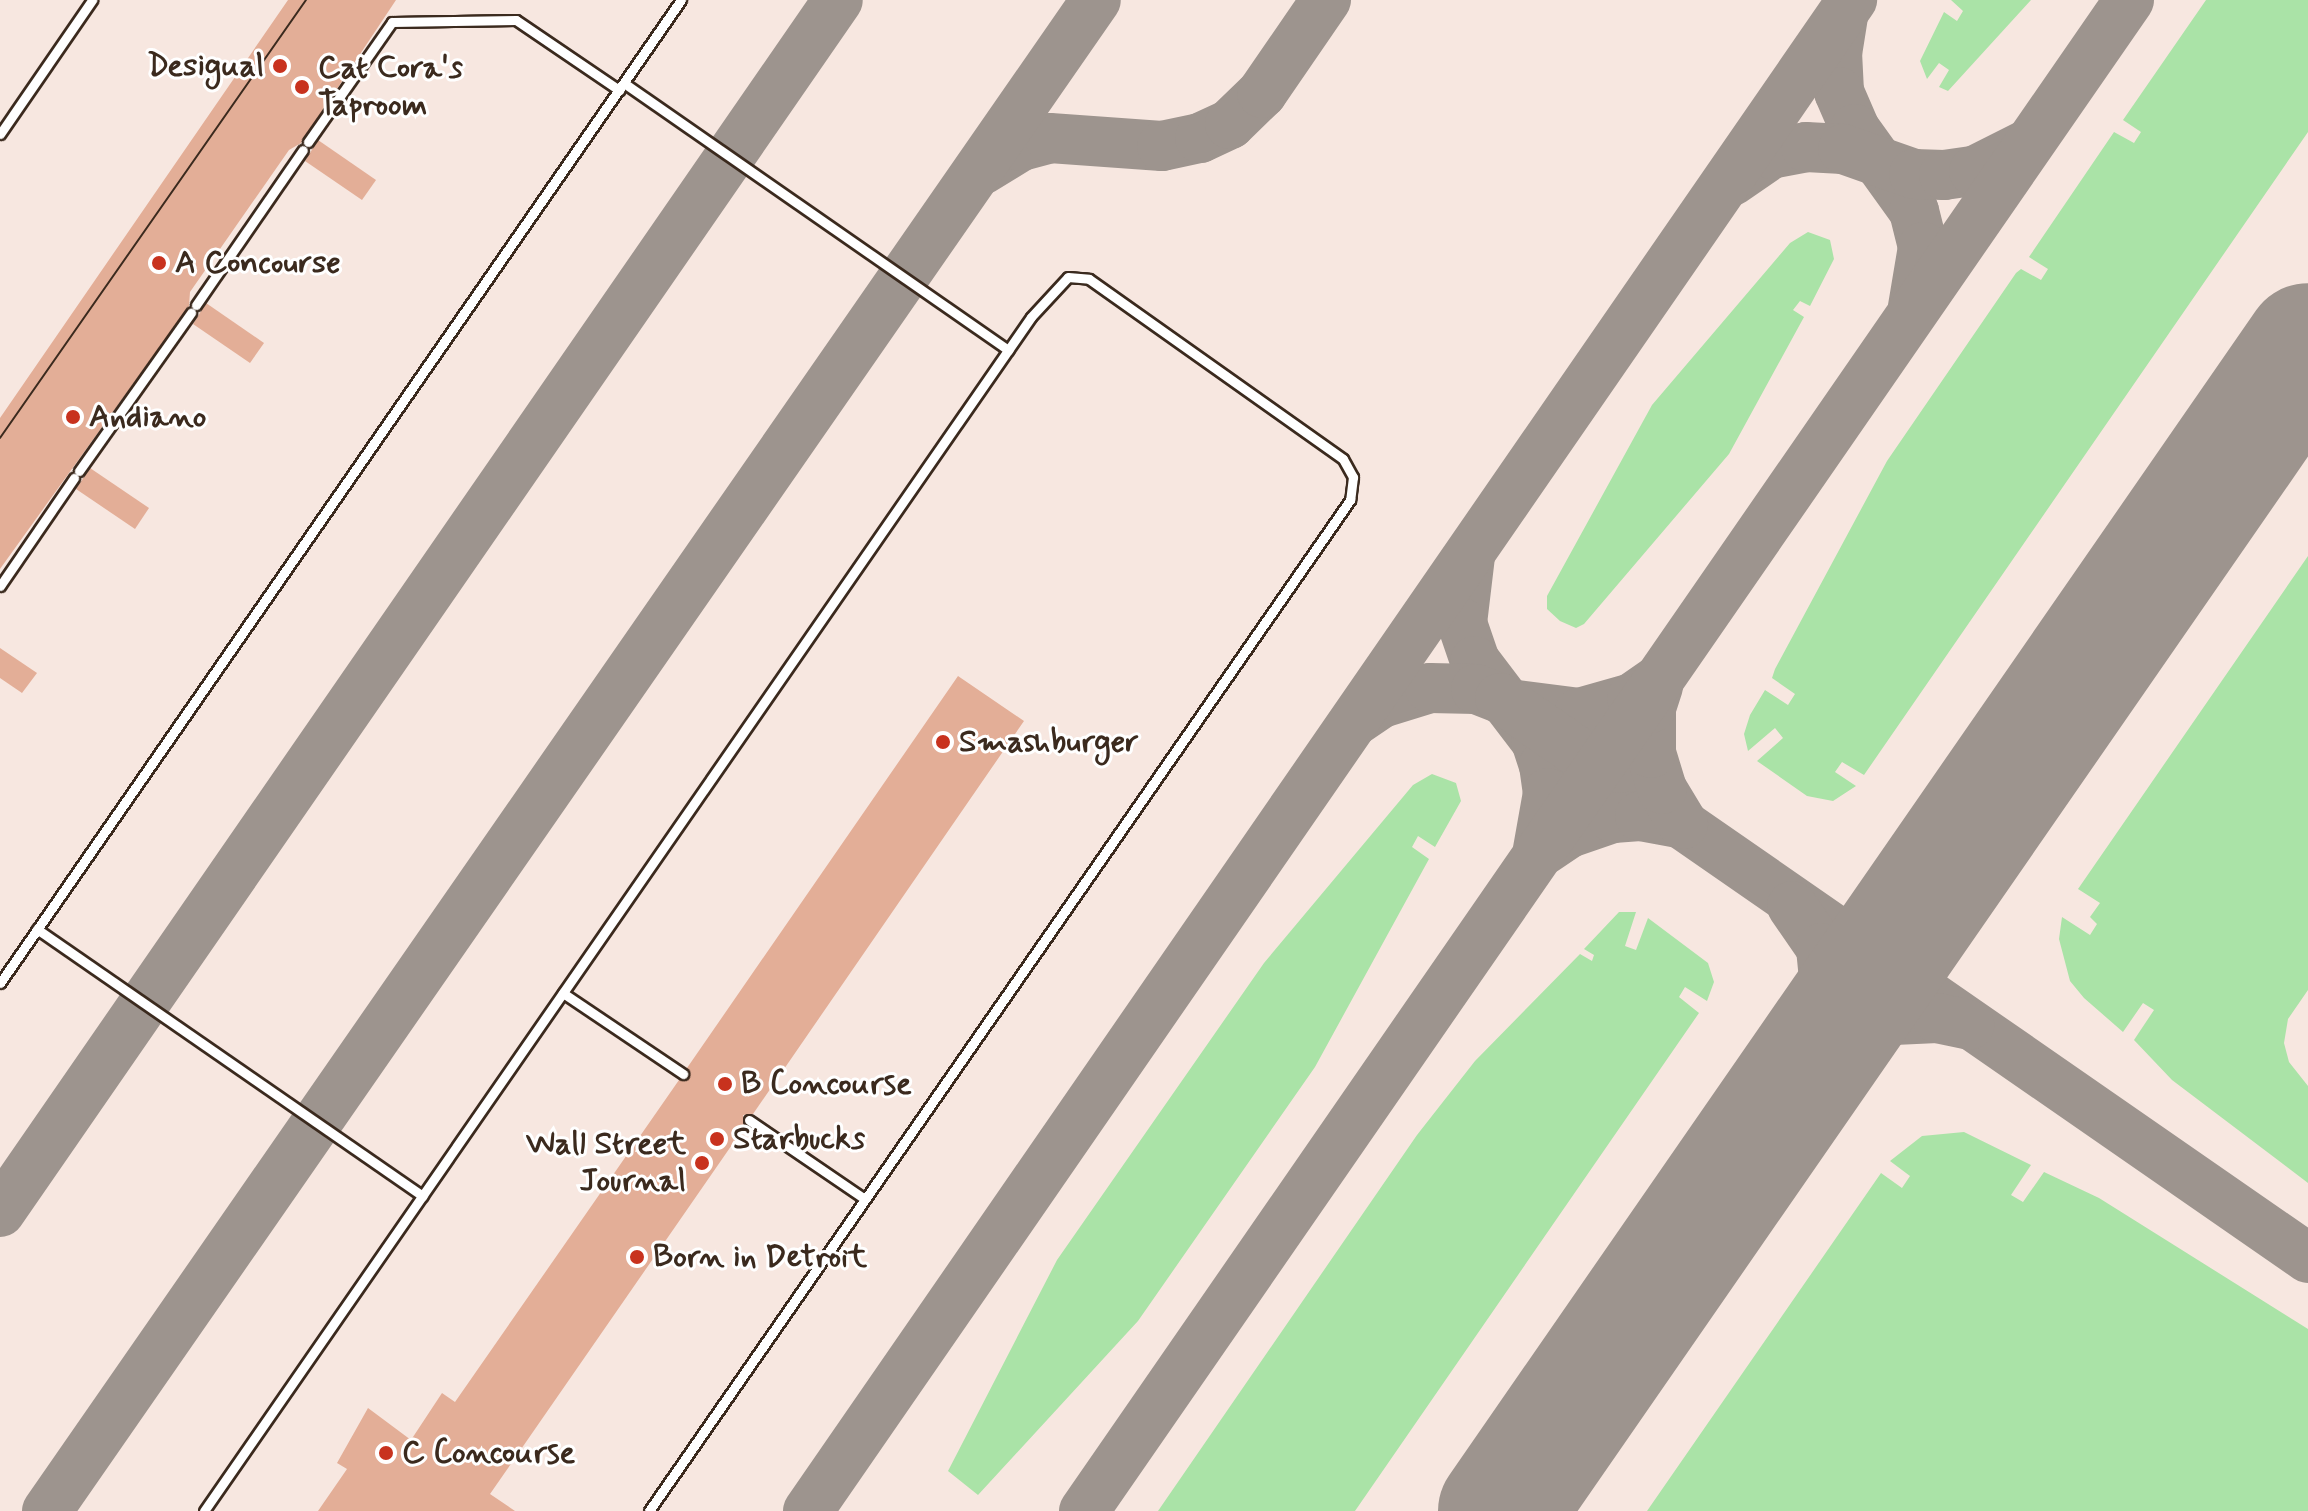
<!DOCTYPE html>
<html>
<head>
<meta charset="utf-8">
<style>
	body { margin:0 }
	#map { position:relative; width:2308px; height:1511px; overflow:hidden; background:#fff; font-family:Mynerve,sans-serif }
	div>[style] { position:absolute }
	.built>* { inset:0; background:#f7e7e0 }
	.green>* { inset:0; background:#aae3a7 }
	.taxiway>* { height:50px; margin:-25px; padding:0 25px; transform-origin:25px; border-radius:25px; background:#9d948e }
	.runway>* { height:126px; margin:-63px; padding:0 63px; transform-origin:63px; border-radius:63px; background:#9d948e }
	.building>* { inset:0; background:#e3ae97 }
	.roads { filter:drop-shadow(2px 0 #3b2a1e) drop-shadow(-2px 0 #3b2a1e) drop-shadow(0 2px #3b2a1e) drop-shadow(0 -2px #3b2a1e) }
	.service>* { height:9px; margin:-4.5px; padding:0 4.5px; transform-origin:4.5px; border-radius:4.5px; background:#fff }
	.tram>* { height:2px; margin:-1px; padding:0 1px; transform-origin:1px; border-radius:1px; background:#3b2a1e }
	.dots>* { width:22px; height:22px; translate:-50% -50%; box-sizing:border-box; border:4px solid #fff; border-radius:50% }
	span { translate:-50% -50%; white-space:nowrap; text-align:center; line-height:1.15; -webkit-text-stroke:6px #fff; paint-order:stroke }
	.poi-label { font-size:32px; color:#3b2a1e; font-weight:700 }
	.right { translate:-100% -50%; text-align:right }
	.left { translate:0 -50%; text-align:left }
</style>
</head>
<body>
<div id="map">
	<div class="built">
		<div style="clip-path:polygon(0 0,2308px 0,2308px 1511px,0 1511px)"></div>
	</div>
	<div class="green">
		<div style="clip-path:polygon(1951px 0,2031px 0,1948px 91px,1939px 87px,1949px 70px,1939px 63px,1927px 79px,1920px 61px,1944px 12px,1957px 21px,1963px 11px)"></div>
		<div style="clip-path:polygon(2206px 0,2308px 0,2308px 132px,1864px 775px,1842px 762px,1835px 772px,1856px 786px,1833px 801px,1807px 796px,1757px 761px,1783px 738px,1775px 728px,1748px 751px,1744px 734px,1750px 715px,1765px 690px,1788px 705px,1795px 694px,1772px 678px,1775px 669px,1887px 461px,2016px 273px,2021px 269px,2041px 280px,2048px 269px,2029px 257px,2114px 132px,2134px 143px,2141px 132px,2123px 120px)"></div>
		<div style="clip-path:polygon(1808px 232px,1830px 240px,1834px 259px,1810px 306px,1800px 301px,1793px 310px,1804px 317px,1729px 454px,1584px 624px,1576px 628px,1560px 621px,1547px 609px,1547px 596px,1652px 405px,1790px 243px)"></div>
		<div style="clip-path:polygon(2308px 556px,2308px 990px,2288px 1019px,2284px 1043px,2289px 1062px,2308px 1086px,2308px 1183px,2172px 1080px,2134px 1040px,2154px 1010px,2143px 1003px,2123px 1032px,2084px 998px,2070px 981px,2059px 939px,2062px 917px,2090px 935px,2097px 924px,2090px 917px,2100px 903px,2078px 889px)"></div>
		<div style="clip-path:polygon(1432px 774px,1456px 783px,1461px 801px,1435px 847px,1418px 836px,1412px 847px,1429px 859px,1315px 1067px,1138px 1321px,978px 1495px,948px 1471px,1057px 1260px,1264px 963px,1413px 785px)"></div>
		<div style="clip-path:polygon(1619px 912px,1636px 912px,1625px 946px,1636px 950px,1648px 918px,1708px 963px,1714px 982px,1707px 1001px,1685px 987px,1679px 997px,1699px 1013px,1355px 1511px,1158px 1511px,1417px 1135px,1475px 1061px,1580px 954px,1592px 961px,1594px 955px,1584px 949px)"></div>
		<div style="clip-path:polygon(1964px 1132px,2031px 1165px,2011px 1195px,2023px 1202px,2044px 1172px,2099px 1198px,2308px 1329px,2308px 1511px,1647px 1511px,1881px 1173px,1902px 1188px,1910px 1176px,1890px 1161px,1922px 1136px)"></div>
	</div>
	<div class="taxiway">
		<div style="left:1843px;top:16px;width:36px;rotate:99deg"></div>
		<div style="left:1837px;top:52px;width:40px;rotate:87.1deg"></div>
		<div style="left:1839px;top:92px;width:40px;rotate:66.6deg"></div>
		<div style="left:1855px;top:129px;width:101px;rotate:54.3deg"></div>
		<div style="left:1914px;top:211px;width:37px;rotate:76deg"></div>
		<div style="left:1923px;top:247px;width:61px;rotate:99.5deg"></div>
		<div style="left:982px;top:170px;width:46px;rotate:-31.6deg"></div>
		<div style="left:1021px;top:146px;width:30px;rotate:-15deg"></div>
		<div style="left:1050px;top:138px;width:112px;rotate:4.1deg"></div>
		<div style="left:1162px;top:146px;width:39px;rotate:-12deg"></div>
		<div style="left:1200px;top:138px;width:33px;rotate:-25deg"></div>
		<div style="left:1230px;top:124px;width:45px;rotate:-44.1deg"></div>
		<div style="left:1262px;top:93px;width:113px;rotate:-55.5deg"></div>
		<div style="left:1732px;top:181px;width:47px;rotate:-34.7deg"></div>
		<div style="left:1771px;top:154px;width:36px;rotate:-11deg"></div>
		<div style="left:1806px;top:147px;width:37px;rotate:3deg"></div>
		<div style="left:1843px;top:149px;width:75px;rotate:19.4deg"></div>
		<div style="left:1914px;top:174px;width:30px;rotate:2deg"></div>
		<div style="left:1944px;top:175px;width:30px;rotate:-8deg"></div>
		<div style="left:1974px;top:171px;width:60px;rotate:-26.6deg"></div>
		<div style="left:1470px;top:556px;width:67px;rotate:96.8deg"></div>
		<div style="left:1462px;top:623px;width:40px;rotate:71.1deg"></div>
		<div style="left:1475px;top:661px;width:101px;rotate:52.7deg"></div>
		<div style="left:1536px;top:741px;width:25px;rotate:72deg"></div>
		<div style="left:1544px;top:765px;width:28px;rotate:82deg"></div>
		<div style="left:1548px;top:793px;width:57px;rotate:100.1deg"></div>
		<div style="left:1517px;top:705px;width:63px;rotate:7.4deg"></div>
		<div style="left:1579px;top:713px;width:55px;rotate:-15.8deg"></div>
		<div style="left:1632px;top:698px;width:29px;rotate:-35deg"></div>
		<div style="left:1355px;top:721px;width:32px;rotate:-34deg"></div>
		<div style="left:1382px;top:703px;width:50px;rotate:-17.4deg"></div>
		<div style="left:1430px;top:688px;width:46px;rotate:1.2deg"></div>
		<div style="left:1476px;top:689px;width:26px;rotate:21deg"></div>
		<div style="left:1500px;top:698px;width:983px;rotate:34.72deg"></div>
		<div style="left:1544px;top:850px;width:30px;rotate:-34deg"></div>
		<div style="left:1569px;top:833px;width:46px;rotate:-18.8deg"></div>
		<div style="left:1613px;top:818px;width:27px;rotate:-4deg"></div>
		<div style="left:1640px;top:816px;width:44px;rotate:10.5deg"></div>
		<div style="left:1683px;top:824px;width:41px;rotate:-121deg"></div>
		<div style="left:1662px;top:789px;width:38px;rotate:-107deg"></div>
		<div style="left:1651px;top:753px;width:45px;rotate:-90deg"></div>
		<div style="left:1651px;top:708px;width:23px;rotate:-72deg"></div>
		<div style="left:1792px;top:906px;width:51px;rotate:55.4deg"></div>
		<div style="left:1821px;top:948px;width:61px;rotate:84.4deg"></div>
		<div style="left:1827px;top:1009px;width:87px;rotate:113deg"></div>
		<div style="left:1803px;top:1076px;width:63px;rotate:-40.5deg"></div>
		<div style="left:1851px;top:1035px;width:46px;rotate:-19.2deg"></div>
		<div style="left:1894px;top:1020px;width:43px;rotate:-2.7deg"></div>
		<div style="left:1937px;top:1018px;width:33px;rotate:12deg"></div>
		<div style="left:0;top:1212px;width:1473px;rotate:-55.34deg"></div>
		<div style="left:47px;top:1511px;width:1839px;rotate:-55.23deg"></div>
		<div style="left:808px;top:1511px;width:1837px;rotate:-55.36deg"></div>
		<div style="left:1084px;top:1511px;width:1837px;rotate:-55.33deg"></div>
	</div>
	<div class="runway">
		<div style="left:1501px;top:1511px;width:1417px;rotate:-55.29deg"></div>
	</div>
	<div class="building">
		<div style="clip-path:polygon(288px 0,396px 0,301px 143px,289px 150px,190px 292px,189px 306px,0 569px,0 418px)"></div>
		<div style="clip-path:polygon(318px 140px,376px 180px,362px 200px,305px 161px)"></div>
		<div style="clip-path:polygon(206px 303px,264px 343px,250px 363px,193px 324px)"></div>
		<div style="clip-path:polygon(90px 468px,149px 508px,135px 529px,76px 489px)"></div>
		<div style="clip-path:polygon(0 648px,37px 673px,22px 693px,0 678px)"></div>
		<div style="clip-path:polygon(958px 676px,1024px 721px,753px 1114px,743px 1115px,745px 1126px,490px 1494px,515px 1511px,318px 1511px,347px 1469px,337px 1463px,368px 1408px,411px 1440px,442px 1393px,455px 1402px,679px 1080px,689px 1079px,687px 1068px)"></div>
	</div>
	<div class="roads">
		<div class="service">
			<div style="left:624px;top:83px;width:468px;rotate:34.8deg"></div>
			<div style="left:0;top:134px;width:163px;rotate:-55.5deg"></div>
			<div style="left:308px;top:142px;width:146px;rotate:-55deg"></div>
			<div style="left:392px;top:22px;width:124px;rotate:-0.9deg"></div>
			<div style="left:516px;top:20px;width:125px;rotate:34.2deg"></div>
			<div style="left:196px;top:305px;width:188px;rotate:-55.4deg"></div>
			<div style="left:79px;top:471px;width:194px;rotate:-54.7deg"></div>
			<div style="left:0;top:586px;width:131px;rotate:-55.6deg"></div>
			<div style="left:37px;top:929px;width:469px;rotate:34.7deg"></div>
			<div style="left:0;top:983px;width:1196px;rotate:-55.29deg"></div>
			<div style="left:563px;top:993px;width:145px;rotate:34deg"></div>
			<div style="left:749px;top:1120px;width:140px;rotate:34.3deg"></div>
			<div style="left:204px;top:1511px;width:1452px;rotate:-55.29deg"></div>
			<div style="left:1031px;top:317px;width:54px;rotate:-47.2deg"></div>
			<div style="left:1068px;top:277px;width:21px;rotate:5deg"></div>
			<div style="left:1089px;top:279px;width:311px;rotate:35.3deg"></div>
			<div style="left:1343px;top:459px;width:21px;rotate:61deg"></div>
			<div style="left:1353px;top:477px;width:23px;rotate:97deg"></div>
			<div style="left:1350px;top:500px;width:1230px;rotate:124.74deg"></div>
		</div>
	</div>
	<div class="tram">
		<div style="left:0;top:438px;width:534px;rotate:-55.06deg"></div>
	</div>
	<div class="dots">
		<div style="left:280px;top:66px;background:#c8321e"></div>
		<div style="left:302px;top:87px;background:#c8321e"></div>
		<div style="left:159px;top:263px;background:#c8321e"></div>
		<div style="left:73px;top:417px;background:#c8321e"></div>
		<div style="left:943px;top:742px;background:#c8321e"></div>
		<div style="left:725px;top:1084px;background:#c8321e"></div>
		<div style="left:717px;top:1139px;background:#c8321e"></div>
		<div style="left:702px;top:1163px;background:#c8321e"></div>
		<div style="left:637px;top:1257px;background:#c8321e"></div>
		<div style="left:386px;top:1453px;background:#c8321e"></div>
	</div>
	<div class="poi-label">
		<span class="right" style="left:264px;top:66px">Desigual</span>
		<span class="left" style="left:318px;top:87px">Cat Cora's<br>Taproom</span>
		<span class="left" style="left:175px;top:263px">A Concourse</span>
		<span class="left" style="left:89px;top:417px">Andiano</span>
		<span class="left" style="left:959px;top:742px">Smashburger</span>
		<span class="left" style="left:741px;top:1084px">B Concourse</span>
		<span class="left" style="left:733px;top:1139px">Starbucks</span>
		<span class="right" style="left:686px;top:1163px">Wall Street<br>Journal</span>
		<span class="left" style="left:653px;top:1257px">Born in Detroit</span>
		<span class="left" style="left:402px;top:1453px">C Concourse</span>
	</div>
</div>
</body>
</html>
